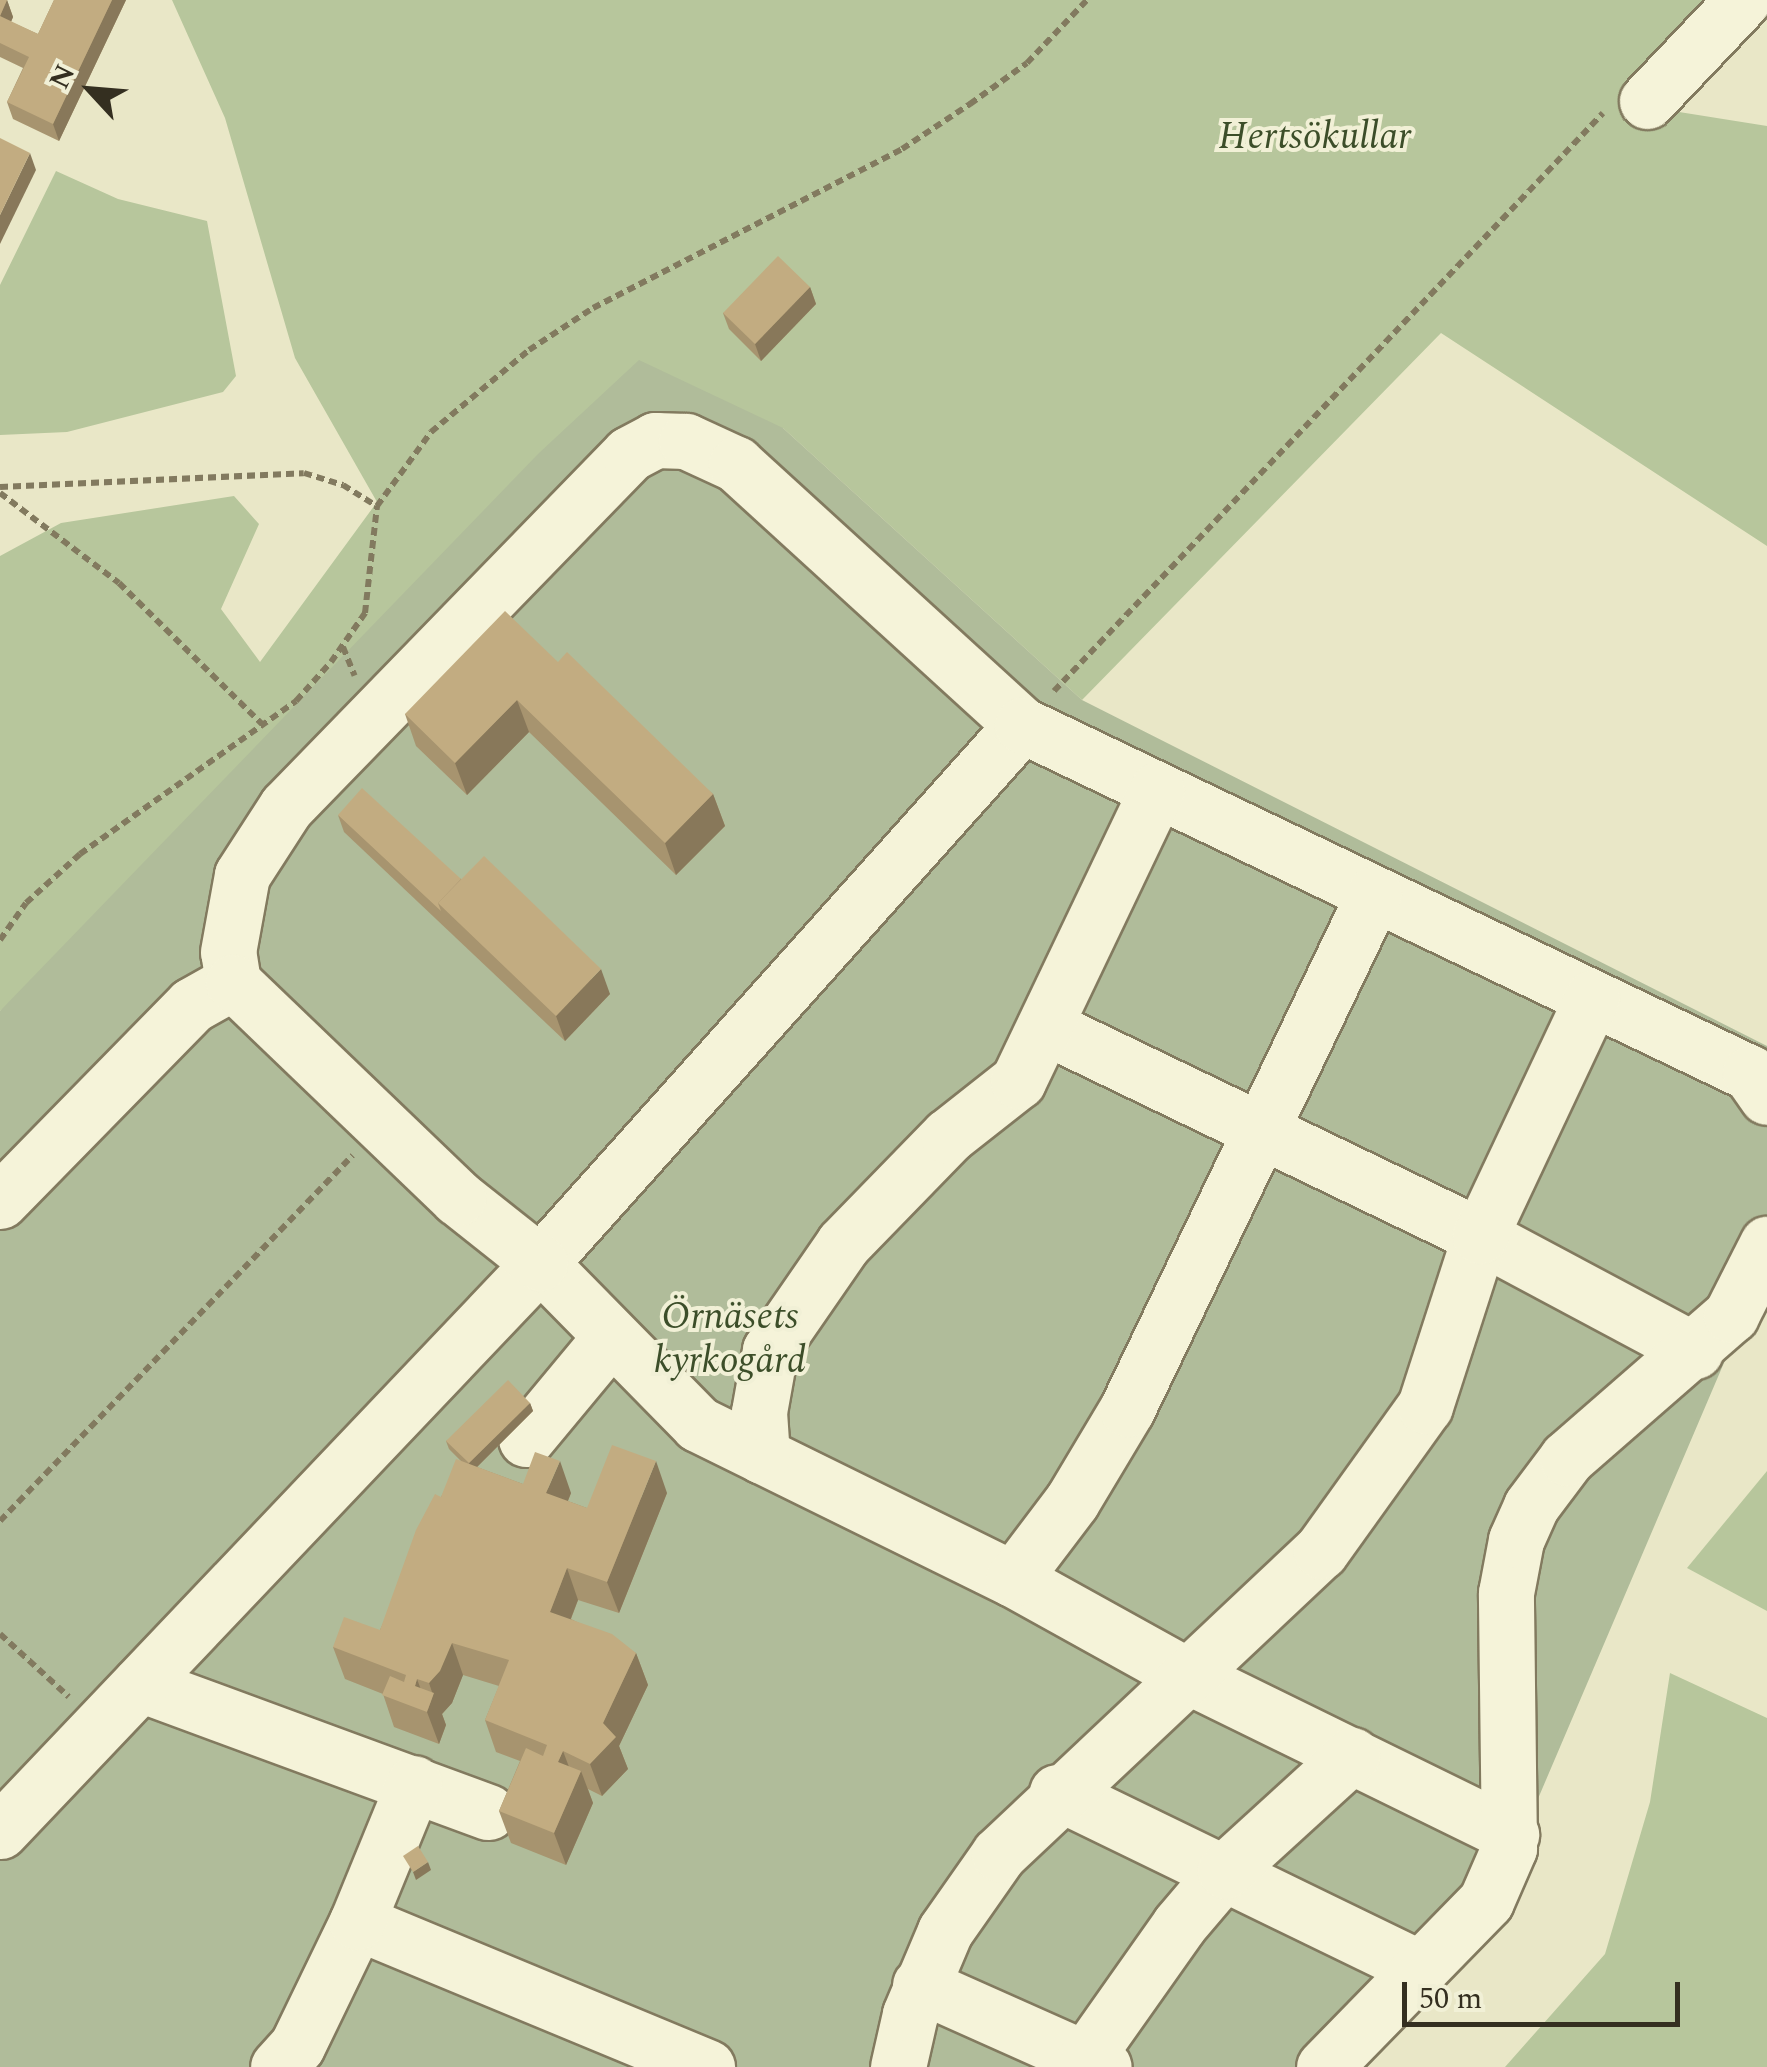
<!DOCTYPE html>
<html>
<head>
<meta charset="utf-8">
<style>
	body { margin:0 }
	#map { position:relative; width:1767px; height:2067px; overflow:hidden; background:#e9e7c7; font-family:Spectral,serif }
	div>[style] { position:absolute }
	.green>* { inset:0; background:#b7c69c }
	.cemetery>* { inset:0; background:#b0bc9a }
	.path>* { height:6px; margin-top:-3px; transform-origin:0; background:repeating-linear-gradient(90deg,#827a5f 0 8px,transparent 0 13px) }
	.roads { filter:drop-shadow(2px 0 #827a5f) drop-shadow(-2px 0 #827a5f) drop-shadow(0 2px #827a5f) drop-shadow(0 -2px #827a5f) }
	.minor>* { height:55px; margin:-27.5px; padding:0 27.5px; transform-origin:27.5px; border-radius:27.5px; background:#f5f3d9 }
	.wall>* { inset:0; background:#a7946f }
	.shaded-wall>* { inset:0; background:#88785a }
	.building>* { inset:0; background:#c2ac81 }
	span { translate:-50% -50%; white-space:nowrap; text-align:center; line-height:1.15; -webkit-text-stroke:8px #f1f0d6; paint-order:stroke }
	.park-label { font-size:38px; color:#3c4e29; font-style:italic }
	.north { position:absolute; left:40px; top:40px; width:100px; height:100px; -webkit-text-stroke:8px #f1f0d6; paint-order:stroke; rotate:296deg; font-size:28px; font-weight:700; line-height:40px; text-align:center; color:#342f20 }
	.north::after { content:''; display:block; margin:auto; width:35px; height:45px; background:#342f20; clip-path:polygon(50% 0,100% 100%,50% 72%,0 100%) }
	.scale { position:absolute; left:1402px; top:1982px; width:278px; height:45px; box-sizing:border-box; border:5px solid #342f20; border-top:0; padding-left:12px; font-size:30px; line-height:35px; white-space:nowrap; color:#342f20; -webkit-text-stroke:8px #f1f0d6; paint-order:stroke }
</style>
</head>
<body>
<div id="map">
	<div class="green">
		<div style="clip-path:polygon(172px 0,1750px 0,1654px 108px,1767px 126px,1767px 546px,1441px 333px,1082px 700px,783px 428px,0 1011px,0 556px,61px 523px,234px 496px,259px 524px,221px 609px,260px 662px,377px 502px,295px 358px,225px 118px)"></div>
		<div style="clip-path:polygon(56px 171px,118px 199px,207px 221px,236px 376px,223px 392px,67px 432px,0 435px,0 285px)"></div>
		<div style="clip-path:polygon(1767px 1471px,1767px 1611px,1687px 1568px)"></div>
		<div style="clip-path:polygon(1670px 1673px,1767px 1718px,1767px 2067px,1505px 2067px,1605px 1954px,1650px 1802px)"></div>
	</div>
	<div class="cemetery">
		<div style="clip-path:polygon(639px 360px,783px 428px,1082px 700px,1767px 1046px,1767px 1262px,1473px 1951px,1357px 2067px,0 2067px,0 1011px,539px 453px)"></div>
	</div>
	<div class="path">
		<div style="left:0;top:487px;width:304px;rotate:-2.6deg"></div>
		<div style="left:304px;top:473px;width:41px;rotate:17.1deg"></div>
		<div style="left:343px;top:485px;width:40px;rotate:32deg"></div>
		<div style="left:0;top:493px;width:149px;rotate:37.1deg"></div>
		<div style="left:119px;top:583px;width:201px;rotate:44.6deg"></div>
		<div style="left:343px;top:647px;width:31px;rotate:68deg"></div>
		<div style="left:1054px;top:691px;width:797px;rotate:-46.47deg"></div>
		<div style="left:0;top:940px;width:45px;rotate:-54.9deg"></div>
		<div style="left:26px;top:903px;width:73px;rotate:-42.2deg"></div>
		<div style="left:80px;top:854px;width:265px;rotate:-35.3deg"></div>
		<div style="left:296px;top:701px;width:52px;rotate:-48.1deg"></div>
		<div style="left:331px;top:662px;width:60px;rotate:-55.2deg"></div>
		<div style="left:365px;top:613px;width:108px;rotate:-83.6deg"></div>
		<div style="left:377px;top:506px;width:92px;rotate:-53.9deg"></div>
		<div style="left:431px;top:432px;width:128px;rotate:-39.9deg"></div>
		<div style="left:529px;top:350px;width:77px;rotate:-33.3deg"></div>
		<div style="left:593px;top:308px;width:348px;rotate:-27.2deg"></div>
		<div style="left:902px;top:149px;width:82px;rotate:-33.5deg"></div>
		<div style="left:970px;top:104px;width:70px;rotate:-35.7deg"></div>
		<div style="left:1027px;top:63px;width:87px;rotate:-46.4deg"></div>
		<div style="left:0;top:1521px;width:508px;rotate:-46.04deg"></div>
		<div style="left:0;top:1634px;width:93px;rotate:42.4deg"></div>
	</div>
	<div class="roads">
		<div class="minor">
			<div style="left:1647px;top:101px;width:139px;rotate:-46.5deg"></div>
			<div style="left:1022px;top:725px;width:722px;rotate:131.86deg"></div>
			<div style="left:540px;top:1263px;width:226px;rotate:45.5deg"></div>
			<div style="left:698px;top:1424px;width:351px;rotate:26.2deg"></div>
			<div style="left:1013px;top:1579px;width:200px;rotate:29deg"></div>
			<div style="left:1188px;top:1676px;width:360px;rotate:26.1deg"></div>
			<div style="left:1048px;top:1028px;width:479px;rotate:25.7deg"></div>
			<div style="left:1480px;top:1236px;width:244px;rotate:28.1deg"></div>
			<div style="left:0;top:1201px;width:274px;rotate:-45.6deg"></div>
			<div style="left:192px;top:1005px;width:47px;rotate:-29.3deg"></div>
			<div style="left:233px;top:982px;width:30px;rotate:-99deg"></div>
			<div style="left:228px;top:952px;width:78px;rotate:-79.7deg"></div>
			<div style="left:242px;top:875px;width:81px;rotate:-57.1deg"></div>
			<div style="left:286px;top:807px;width:492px;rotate:-45.8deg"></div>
			<div style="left:629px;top:454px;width:30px;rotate:-28deg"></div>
			<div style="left:655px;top:440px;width:31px;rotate:2deg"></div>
			<div style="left:686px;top:441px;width:55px;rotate:24.7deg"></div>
			<div style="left:736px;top:464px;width:387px;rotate:42.4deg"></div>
			<div style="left:1022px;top:725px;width:807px;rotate:25.55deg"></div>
			<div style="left:1750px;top:1073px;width:29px;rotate:55deg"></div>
			<div style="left:526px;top:1439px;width:130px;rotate:-50.3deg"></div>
			<div style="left:762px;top:1456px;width:44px;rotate:-93.9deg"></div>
			<div style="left:759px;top:1412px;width:63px;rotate:-79.9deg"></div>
			<div style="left:770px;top:1350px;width:129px;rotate:-55.4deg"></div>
			<div style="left:843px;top:1244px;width:151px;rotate:-45.8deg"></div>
			<div style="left:948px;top:1136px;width:89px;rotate:-38.2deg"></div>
			<div style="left:1018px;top:1081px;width:322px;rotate:-64.5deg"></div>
			<div style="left:1013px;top:1579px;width:98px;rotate:-52.9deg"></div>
			<div style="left:1072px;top:1501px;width:107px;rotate:-59.1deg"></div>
			<div style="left:1127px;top:1409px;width:571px;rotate:-64.38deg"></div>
			<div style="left:140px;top:1684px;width:371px;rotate:20.2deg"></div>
			<div style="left:1057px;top:1792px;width:403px;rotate:25.9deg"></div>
			<div style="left:0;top:1831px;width:784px;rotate:-46.45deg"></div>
			<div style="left:540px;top:1263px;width:105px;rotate:-141.6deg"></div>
			<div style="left:458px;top:1198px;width:312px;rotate:-136.2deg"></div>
			<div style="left:357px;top:1922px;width:379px;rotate:22.5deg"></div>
			<div style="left:920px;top:1985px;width:201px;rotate:24deg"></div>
			<div style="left:278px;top:2067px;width:28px;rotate:-48deg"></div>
			<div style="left:297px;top:2046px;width:138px;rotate:-64.2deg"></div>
			<div style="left:357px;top:1922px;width:150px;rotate:-67.7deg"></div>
			<div style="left:898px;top:2067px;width:54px;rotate:-77.2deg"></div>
			<div style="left:910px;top:2014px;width:90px;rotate:-67.1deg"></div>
			<div style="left:945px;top:1931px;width:94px;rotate:-55deg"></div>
			<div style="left:999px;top:1854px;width:442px;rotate:-43.3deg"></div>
			<div style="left:1321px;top:1551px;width:178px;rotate:-54.4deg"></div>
			<div style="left:1425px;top:1406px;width:179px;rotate:-72.1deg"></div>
			<div style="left:1480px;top:1236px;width:263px;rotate:-64.8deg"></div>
			<div style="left:1079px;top:2067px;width:174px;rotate:-54.8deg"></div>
			<div style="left:1179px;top:1925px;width:71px;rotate:-49.6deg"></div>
			<div style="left:1225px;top:1871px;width:172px;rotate:-42.4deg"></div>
			<div style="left:1324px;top:2067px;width:232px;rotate:-45.7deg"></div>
			<div style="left:1486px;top:1901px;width:58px;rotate:-66.5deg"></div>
			<div style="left:1509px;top:1848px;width:255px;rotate:-90.7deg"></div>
			<div style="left:1506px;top:1593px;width:54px;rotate:-79.3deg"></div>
			<div style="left:1516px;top:1540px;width:37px;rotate:-66deg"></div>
			<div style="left:1531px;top:1506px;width:60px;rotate:-53.1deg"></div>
			<div style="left:1567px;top:1458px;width:218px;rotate:-41.1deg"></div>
			<div style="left:1731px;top:1315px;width:80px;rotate:-63.1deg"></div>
		</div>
	</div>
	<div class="wall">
		<div style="clip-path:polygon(0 0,7px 0,13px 17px,11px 22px,38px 34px,54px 0,126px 0,59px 141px,13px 119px,7px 102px,23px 68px,0 57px)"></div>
		<div style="clip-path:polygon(810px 287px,816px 304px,761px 361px,729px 329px,723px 313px)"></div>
		<div style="clip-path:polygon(558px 662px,713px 794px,725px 826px,676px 875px,529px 732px,467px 795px,416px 746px,405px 714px)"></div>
		<div style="clip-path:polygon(338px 815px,461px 879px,610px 994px,565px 1041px,344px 832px)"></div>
		<div style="clip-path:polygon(530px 1403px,533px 1411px,477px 1467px,523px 1484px,571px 1493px,568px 1501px,587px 1508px,667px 1493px,619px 1613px,578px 1600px,571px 1619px,636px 1653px,648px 1685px,619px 1746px,628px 1769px,602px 1796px,588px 1789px,593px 1803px,566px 1865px,511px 1843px,499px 1811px,520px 1761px,496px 1752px,485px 1720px,499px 1686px,463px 1675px,452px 1703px,442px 1714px,446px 1725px,439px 1744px,394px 1727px,383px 1694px,345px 1679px,333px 1647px,380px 1630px,441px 1497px,461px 1461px,449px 1449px,446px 1441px)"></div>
	</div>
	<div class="shaded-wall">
		<div style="clip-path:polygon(7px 0,13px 17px,6px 33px,0 16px)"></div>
		<div style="clip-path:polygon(112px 0,126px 0,59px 141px,53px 124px)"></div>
		<div style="clip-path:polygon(30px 153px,36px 170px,0 244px,0 215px)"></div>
		<div style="clip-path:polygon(810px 287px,816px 304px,761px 361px,755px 344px)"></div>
		<div style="clip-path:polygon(517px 700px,529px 732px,467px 795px,455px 763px)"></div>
		<div style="clip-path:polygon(713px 794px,725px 826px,676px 875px,665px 843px)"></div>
		<div style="clip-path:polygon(601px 969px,610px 994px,565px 1041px,556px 1016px)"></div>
		<div style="clip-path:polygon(530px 1403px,533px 1411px,472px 1472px,469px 1463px)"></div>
		<div style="clip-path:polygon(560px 1461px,571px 1493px,558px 1525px,546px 1493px)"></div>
		<div style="clip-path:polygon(656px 1461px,667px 1493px,619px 1613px,607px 1582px)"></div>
		<div style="clip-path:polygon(567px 1568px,578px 1600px,561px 1644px,550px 1612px)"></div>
		<div style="clip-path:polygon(452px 1643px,463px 1675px,452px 1703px,442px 1714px,446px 1725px,439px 1744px,427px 1712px,415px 1686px,417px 1679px,428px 1709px,433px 1695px,429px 1683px)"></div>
		<div style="clip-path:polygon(636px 1653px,648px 1685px,619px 1746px,628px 1769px,602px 1796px,590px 1764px,603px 1723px)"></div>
		<div style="clip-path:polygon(563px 1751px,575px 1783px,558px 1762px)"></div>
		<div style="clip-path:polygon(581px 1771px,593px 1803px,566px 1865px,554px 1833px)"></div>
		<div style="clip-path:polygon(428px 1862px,431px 1870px,416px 1880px,413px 1872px)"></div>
	</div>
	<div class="building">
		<div style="clip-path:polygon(0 0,7px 0,0 16px,38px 34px,54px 0,112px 0,53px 124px,7px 102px,29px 57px,0 43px)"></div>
		<div style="clip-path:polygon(0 138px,30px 153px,0 215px)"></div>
		<div style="clip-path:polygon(778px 256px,810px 287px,755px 344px,723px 313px)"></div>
		<div style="clip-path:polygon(505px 611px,558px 662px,567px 652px,713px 794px,665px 843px,517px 700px,455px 763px,405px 714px)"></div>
		<div style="clip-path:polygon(362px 788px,461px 879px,438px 903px,441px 911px,338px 815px)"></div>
		<div style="clip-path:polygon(484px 856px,601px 969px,556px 1016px,438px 903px)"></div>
		<div style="clip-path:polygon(508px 1380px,530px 1403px,469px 1463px,446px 1441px)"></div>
		<div style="clip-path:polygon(612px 1445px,656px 1461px,607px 1582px,567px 1568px,550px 1612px,612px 1634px,636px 1653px,603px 1723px,616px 1737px,590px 1764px,563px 1751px,558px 1762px,581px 1771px,554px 1833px,499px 1811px,526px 1748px,543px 1756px,547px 1745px,485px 1720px,509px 1660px,452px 1643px,440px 1671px,429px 1683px,417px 1679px,415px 1686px,434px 1693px,427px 1712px,382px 1695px,390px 1676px,404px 1682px,406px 1675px,333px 1647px,344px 1617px,380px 1630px,416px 1530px,435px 1494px,441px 1497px,456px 1459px,523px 1484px,535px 1452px,560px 1461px,546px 1493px,587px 1508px)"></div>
		<div style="clip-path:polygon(418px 1846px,428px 1862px,413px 1872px,403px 1856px)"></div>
	</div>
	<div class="park-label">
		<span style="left:1315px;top:138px">Hertsökullar</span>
		<span style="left:730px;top:1340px">Örnäsets<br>kyrkogård</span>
	</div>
	<div class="north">N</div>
	<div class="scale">50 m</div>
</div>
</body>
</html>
